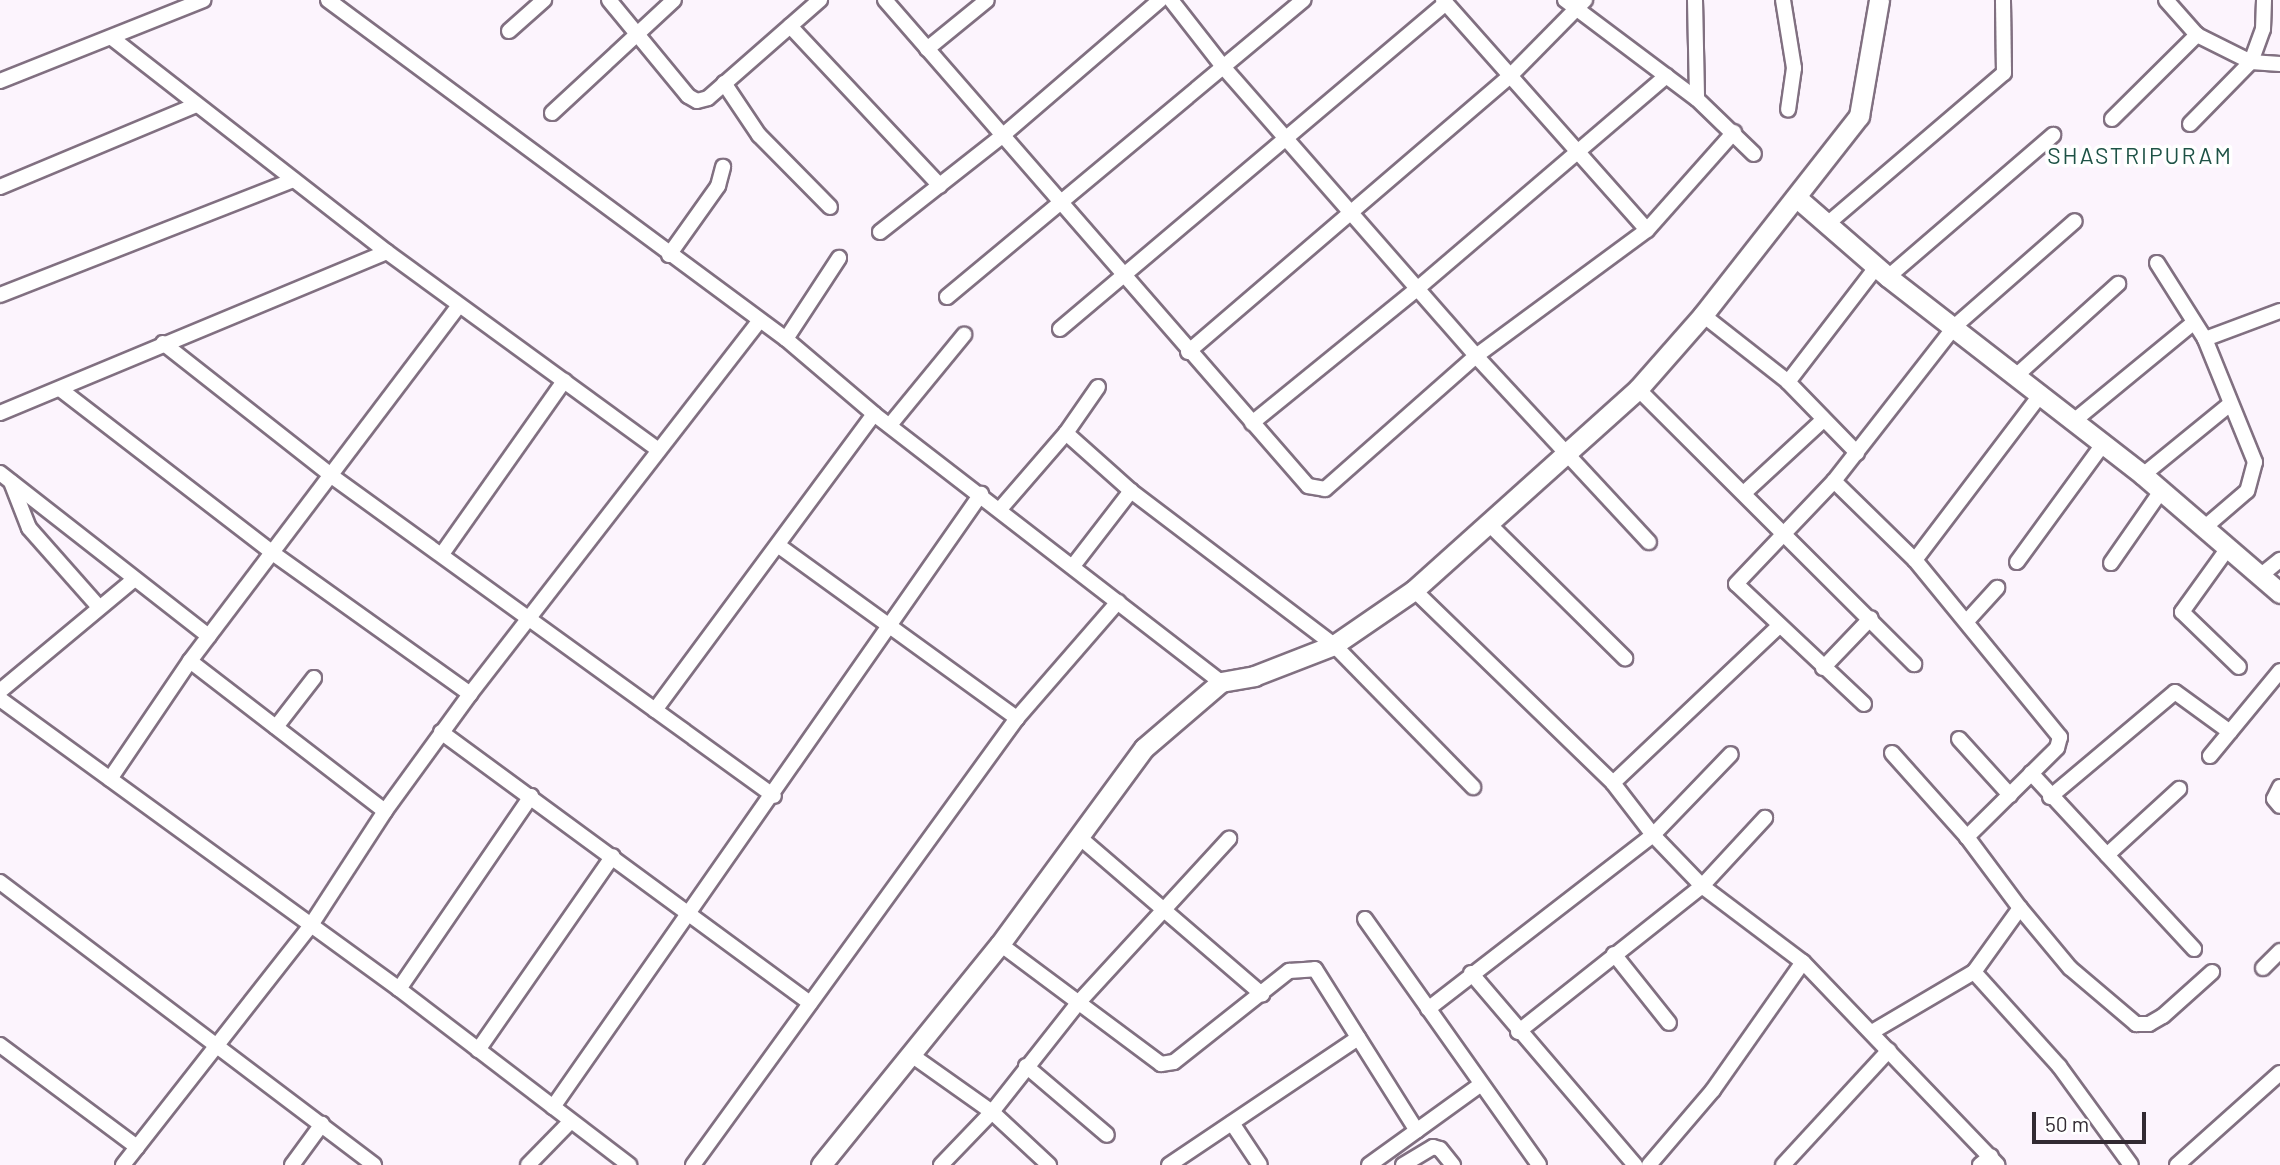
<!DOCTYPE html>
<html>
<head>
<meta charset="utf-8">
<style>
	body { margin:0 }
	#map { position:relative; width:2280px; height:1165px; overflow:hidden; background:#fcf4fd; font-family:Barlow,sans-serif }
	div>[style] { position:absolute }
	.roads { filter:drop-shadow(2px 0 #817081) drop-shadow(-2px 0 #817081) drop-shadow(0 2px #817081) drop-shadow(0 -2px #817081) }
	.street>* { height:14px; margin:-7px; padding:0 7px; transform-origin:7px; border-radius:7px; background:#fff }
	.secondary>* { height:19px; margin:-9.5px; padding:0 9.5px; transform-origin:9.5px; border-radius:9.5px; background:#fff }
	span { translate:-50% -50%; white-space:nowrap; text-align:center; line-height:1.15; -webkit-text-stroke:7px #fff; paint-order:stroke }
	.neighbourhood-label { font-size:23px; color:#1e5246; letter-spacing:2px }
	.scale { position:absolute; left:2032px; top:1112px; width:114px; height:32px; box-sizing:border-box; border:4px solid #322a32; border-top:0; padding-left:9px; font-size:21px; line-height:24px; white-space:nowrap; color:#322a32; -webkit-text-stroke:5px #fff; paint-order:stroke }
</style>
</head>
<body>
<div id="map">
	<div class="roads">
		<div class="street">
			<div style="left:328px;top:0;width:570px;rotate:36.51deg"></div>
			<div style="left:786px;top:339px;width:116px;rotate:40.4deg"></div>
			<div style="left:874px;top:414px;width:438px;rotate:37.7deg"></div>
			<div style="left:609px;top:0;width:124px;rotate:50.5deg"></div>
			<div style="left:688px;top:96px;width:10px;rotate:29deg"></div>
			<div style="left:697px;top:101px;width:11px;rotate:-15deg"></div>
			<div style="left:708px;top:98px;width:149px;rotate:-41.2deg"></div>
			<div style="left:885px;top:0;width:644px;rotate:48.96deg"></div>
			<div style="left:1308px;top:486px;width:17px;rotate:10deg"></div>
			<div style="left:1325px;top:489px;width:201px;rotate:-41.4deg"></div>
			<div style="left:1476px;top:356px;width:212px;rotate:-36.4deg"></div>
			<div style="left:1647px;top:230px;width:131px;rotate:-48.4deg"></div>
			<div style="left:1171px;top:0;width:88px;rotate:52deg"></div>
			<div style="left:1225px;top:69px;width:381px;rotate:48.8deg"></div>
			<div style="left:1476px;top:356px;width:254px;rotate:47.1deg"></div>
			<div style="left:1443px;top:0;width:307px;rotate:48.4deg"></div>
			<div style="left:1565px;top:0;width:165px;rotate:36.9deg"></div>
			<div style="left:1697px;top:99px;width:79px;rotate:44deg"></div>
			<div style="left:1695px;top:0;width:99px;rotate:88.8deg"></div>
			<div style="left:1783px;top:0;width:69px;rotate:80.8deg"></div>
			<div style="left:1794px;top:68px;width:42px;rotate:98.1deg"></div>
			<div style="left:2166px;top:0;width:47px;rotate:48.5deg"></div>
			<div style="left:2197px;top:35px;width:60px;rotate:26.6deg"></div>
			<div style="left:2251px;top:62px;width:29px;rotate:4deg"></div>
			<div style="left:790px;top:26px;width:219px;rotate:46.8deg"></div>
			<div style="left:509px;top:31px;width:47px;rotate:-41.5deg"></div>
			<div style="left:112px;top:38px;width:348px;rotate:37.9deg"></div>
			<div style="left:387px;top:252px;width:336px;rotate:36.1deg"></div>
			<div style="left:927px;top:49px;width:77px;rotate:-39.2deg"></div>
			<div style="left:0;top:81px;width:219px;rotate:-21.7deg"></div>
			<div style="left:724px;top:83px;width:63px;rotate:56.1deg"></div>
			<div style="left:759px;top:135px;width:101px;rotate:45.4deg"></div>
			<div style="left:552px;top:113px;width:166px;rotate:-42.8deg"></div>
			<div style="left:2112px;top:119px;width:120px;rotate:-44.7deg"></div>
			<div style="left:2190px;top:124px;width:87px;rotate:-45.5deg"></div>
			<div style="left:2251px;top:62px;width:35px;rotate:-70deg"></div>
			<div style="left:2263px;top:29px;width:29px;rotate:-88deg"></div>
			<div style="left:0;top:187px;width:212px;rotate:-22.7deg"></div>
			<div style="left:1826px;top:225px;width:234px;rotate:-40.5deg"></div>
			<div style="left:2004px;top:73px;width:73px;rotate:-90.8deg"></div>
			<div style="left:880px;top:232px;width:155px;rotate:-38.2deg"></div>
			<div style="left:1002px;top:136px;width:208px;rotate:-40.7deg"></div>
			<div style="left:669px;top:255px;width:85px;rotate:-54.6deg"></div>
			<div style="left:718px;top:186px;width:20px;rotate:-75deg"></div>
			<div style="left:2157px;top:263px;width:90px;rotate:57.7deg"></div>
			<div style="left:2205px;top:339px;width:133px;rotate:67.9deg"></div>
			<div style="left:2255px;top:462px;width:30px;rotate:105deg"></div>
			<div style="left:2247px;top:491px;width:57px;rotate:139.3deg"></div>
			<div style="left:1888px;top:277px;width:218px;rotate:-40.7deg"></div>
			<div style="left:0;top:295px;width:315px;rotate:-21.4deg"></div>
			<div style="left:947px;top:297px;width:464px;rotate:-39.8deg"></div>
			<div style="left:1703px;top:315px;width:108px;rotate:38.2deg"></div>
			<div style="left:1788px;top:382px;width:99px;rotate:45.8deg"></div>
			<div style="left:1060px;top:329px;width:505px;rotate:-40.18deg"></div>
			<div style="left:786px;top:339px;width:97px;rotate:-56.8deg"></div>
			<div style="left:2205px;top:339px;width:80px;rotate:-20.5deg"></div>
			<div style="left:163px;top:343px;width:216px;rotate:38.2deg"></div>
			<div style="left:333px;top:477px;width:544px;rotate:35.88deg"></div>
			<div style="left:1188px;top:352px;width:424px;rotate:-40.6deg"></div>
			<div style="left:1510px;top:76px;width:107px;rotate:-45.4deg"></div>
			<div style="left:2018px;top:374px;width:135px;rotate:-42deg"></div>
			<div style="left:1788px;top:382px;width:146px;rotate:-52.5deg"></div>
			<div style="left:60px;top:389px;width:270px;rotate:37.6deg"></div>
			<div style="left:274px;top:554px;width:241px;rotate:35.5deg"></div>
			<div style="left:1638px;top:389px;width:390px;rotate:44.9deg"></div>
			<div style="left:0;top:413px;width:419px;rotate:-22.6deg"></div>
			<div style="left:2075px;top:420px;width:153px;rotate:-39.4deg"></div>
			<div style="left:1252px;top:423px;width:213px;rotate:-39.1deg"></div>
			<div style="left:1417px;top:289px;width:328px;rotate:-40.5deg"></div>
			<div style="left:890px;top:425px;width:117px;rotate:-50.6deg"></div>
			<div style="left:1066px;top:433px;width:87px;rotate:41.7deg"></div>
			<div style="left:1131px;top:491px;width:255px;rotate:37.2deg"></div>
			<div style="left:1334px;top:645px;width:199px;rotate:45.6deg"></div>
			<div style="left:0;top:473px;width:265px;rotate:38deg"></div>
			<div style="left:2143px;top:475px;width:112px;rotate:-39.2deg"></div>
			<div style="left:1834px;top:481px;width:113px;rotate:44.3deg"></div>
			<div style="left:1915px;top:560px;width:229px;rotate:50.7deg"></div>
			<div style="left:2060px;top:737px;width:11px;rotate:105deg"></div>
			<div style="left:2057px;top:748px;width:127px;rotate:135.3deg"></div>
			<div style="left:1967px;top:837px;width:89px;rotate:53.3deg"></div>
			<div style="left:2020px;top:908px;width:79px;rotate:125.7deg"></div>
			<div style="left:11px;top:482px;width:49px;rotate:68.6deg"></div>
			<div style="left:29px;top:528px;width:106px;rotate:48.5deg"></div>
			<div style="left:1744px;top:493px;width:108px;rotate:-42.7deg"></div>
			<div style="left:1001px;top:508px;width:99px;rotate:-49.1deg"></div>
			<div style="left:1066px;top:433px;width:56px;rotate:-55.2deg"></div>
			<div style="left:1490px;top:525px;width:190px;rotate:44.6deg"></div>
			<div style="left:779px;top:546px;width:294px;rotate:35.9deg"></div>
			<div style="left:2228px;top:548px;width:79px;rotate:125.7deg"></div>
			<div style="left:2182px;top:612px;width:79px;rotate:44deg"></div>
			<div style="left:442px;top:554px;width:212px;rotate:-54.8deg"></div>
			<div style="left:1915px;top:560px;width:208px;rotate:-52.8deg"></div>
			<div style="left:2017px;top:562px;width:146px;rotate:-53.9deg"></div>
			<div style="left:2111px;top:563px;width:88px;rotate:-55.2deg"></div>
			<div style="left:1073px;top:566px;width:95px;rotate:-52.3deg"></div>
			<div style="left:2260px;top:576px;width:26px;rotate:-39deg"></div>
			<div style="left:1414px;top:590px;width:277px;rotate:44.1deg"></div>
			<div style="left:1613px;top:783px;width:66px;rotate:52.4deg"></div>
			<div style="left:1653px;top:835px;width:71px;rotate:46.1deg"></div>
			<div style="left:1702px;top:886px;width:126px;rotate:37deg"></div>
			<div style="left:1803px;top:962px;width:281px;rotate:46.2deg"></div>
			<div style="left:1967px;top:621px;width:45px;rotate:-47.7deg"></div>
			<div style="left:190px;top:661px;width:246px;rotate:37.6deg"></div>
			<div style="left:1823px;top:668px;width:69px;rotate:-46.2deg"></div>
			<div style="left:0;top:691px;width:173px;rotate:-39.8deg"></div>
			<div style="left:0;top:699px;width:493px;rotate:36deg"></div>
			<div style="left:399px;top:989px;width:290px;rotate:37.4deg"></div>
			<div style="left:1864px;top:704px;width:175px;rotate:-136.8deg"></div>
			<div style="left:1736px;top:584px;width:142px;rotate:-46.4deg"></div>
			<div style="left:1834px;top:481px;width:197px;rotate:-52deg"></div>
			<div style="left:1955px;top:326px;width:159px;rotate:-41.2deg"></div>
			<div style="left:655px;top:710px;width:368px;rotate:-53.5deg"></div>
			<div style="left:276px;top:727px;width:62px;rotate:-52.2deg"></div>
			<div style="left:441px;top:732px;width:458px;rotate:36.3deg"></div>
			<div style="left:1959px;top:739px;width:76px;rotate:47.7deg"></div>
			<div style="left:1892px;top:753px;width:113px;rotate:48.2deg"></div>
			<div style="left:2210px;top:756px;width:110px;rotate:-50.5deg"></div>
			<div style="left:2031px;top:773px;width:240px;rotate:47.2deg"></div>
			<div style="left:110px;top:779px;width:143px;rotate:-55.9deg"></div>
			<div style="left:190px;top:661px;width:446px;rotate:-52.9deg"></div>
			<div style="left:1613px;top:783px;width:228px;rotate:-43.4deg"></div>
			<div style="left:2280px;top:787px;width:13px;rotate:117deg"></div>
			<div style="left:2274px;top:799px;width:9px;rotate:49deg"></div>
			<div style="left:2050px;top:797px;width:163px;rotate:-40deg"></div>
			<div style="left:2175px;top:692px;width:68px;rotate:36deg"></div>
			<div style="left:1078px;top:836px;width:243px;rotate:40.7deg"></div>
			<div style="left:2107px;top:855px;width:98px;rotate:-42.5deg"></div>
			<div style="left:0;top:882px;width:469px;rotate:37.1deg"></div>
			<div style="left:2020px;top:908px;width:78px;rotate:50.2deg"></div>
			<div style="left:2070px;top:968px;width:87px;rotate:40.3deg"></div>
			<div style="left:2136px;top:1024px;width:13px"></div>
			<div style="left:2149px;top:1024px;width:16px;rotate:-30deg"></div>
			<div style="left:2163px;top:1016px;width:66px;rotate:-41.9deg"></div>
			<div style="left:1365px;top:919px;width:301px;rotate:54.7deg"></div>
			<div style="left:1000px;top:944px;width:201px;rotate:36.7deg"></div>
			<div style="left:1161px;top:1064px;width:13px;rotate:-9deg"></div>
			<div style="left:1174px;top:1062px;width:147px;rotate:-38.4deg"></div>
			<div style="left:1289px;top:971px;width:26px;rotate:-4deg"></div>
			<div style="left:1315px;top:969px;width:191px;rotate:57.8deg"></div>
			<div style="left:1614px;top:954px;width:88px;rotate:51.4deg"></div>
			<div style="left:2263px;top:968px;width:24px;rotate:-45deg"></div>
			<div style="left:1471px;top:973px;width:253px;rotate:49.5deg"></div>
			<div style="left:399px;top:989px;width:234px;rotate:-55.6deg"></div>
			<div style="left:1428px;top:1009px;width:284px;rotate:-37.7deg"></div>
			<div style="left:1653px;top:835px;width:112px;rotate:-46.1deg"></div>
			<div style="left:1518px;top:1032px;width:235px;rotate:-38.4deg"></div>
			<div style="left:1702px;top:886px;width:93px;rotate:-47.2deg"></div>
			<div style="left:1872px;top:1032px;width:118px;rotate:-30.5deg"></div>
			<div style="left:1974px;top:972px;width:127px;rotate:47.9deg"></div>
			<div style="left:2059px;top:1066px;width:122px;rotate:54deg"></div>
			<div style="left:0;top:1045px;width:171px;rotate:36.7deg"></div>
			<div style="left:478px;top:1050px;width:236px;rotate:-55.2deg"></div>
			<div style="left:910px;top:1054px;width:100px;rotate:35.3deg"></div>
			<div style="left:992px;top:1112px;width:78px;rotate:42.9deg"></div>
			<div style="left:1026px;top:1066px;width:106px;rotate:40.4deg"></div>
			<div style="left:553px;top:1107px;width:748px;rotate:-55.08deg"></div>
			<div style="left:1232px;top:1123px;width:50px;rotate:56.3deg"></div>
			<div style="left:123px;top:1165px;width:305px;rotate:-51.9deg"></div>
			<div style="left:311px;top:925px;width:136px;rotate:-57deg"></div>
			<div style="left:385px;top:811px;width:145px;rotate:-54deg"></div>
			<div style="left:470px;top:694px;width:472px;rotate:-52.2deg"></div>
			<div style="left:292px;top:1165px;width:51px;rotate:-53.8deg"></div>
			<div style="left:528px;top:1165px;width:60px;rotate:-45.7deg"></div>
			<div style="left:693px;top:1165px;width:552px;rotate:-54.06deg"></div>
			<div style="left:1017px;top:718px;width:154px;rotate:-49deg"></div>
			<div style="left:941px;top:1165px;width:74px;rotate:-46.1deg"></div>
			<div style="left:992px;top:1112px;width:140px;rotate:-51.7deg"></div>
			<div style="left:1079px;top:1002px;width:222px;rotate:-47.4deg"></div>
			<div style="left:1169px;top:1165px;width:228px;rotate:-33.9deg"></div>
			<div style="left:1369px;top:1165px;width:137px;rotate:-35.8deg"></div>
			<div style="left:1403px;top:1165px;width:35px;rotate:-31deg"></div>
			<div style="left:1433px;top:1147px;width:7px;rotate:16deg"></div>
			<div style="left:1440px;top:1149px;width:21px;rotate:51deg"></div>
			<div style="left:1649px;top:1165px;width:99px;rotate:-49.5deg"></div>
			<div style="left:1713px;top:1090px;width:156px;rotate:-54.9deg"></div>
			<div style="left:1783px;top:1165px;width:156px;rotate:-47.3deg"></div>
			<div style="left:1980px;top:1165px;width:14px;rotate:-39deg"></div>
			<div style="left:2177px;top:1165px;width:138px;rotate:-41.8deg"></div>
		</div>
		<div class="secondary">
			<div style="left:1796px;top:197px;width:122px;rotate:41deg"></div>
			<div style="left:1888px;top:277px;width:323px;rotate:37.8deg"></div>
			<div style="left:2143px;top:475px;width:181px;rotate:40.7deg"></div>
			<div style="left:821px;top:1165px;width:284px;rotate:-51deg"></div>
			<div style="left:1000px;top:944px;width:243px;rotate:-53.7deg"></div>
			<div style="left:1144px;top:748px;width:101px;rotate:-40.6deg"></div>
			<div style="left:1221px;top:682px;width:34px;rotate:-10deg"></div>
			<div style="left:1254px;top:676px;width:86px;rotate:-21.2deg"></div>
			<div style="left:1334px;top:645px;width:97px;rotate:-34.5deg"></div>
			<div style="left:1414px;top:590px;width:301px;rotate:-41.9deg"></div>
			<div style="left:1638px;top:389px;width:98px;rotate:-48.7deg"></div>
			<div style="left:1703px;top:315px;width:253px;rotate:-51.9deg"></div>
			<div style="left:1859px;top:116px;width:118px;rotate:-80.2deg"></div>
		</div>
	</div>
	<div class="neighbourhood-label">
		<span style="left:2140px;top:155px">SHASTRIPURAM</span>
	</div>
	<div class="scale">50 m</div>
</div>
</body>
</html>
